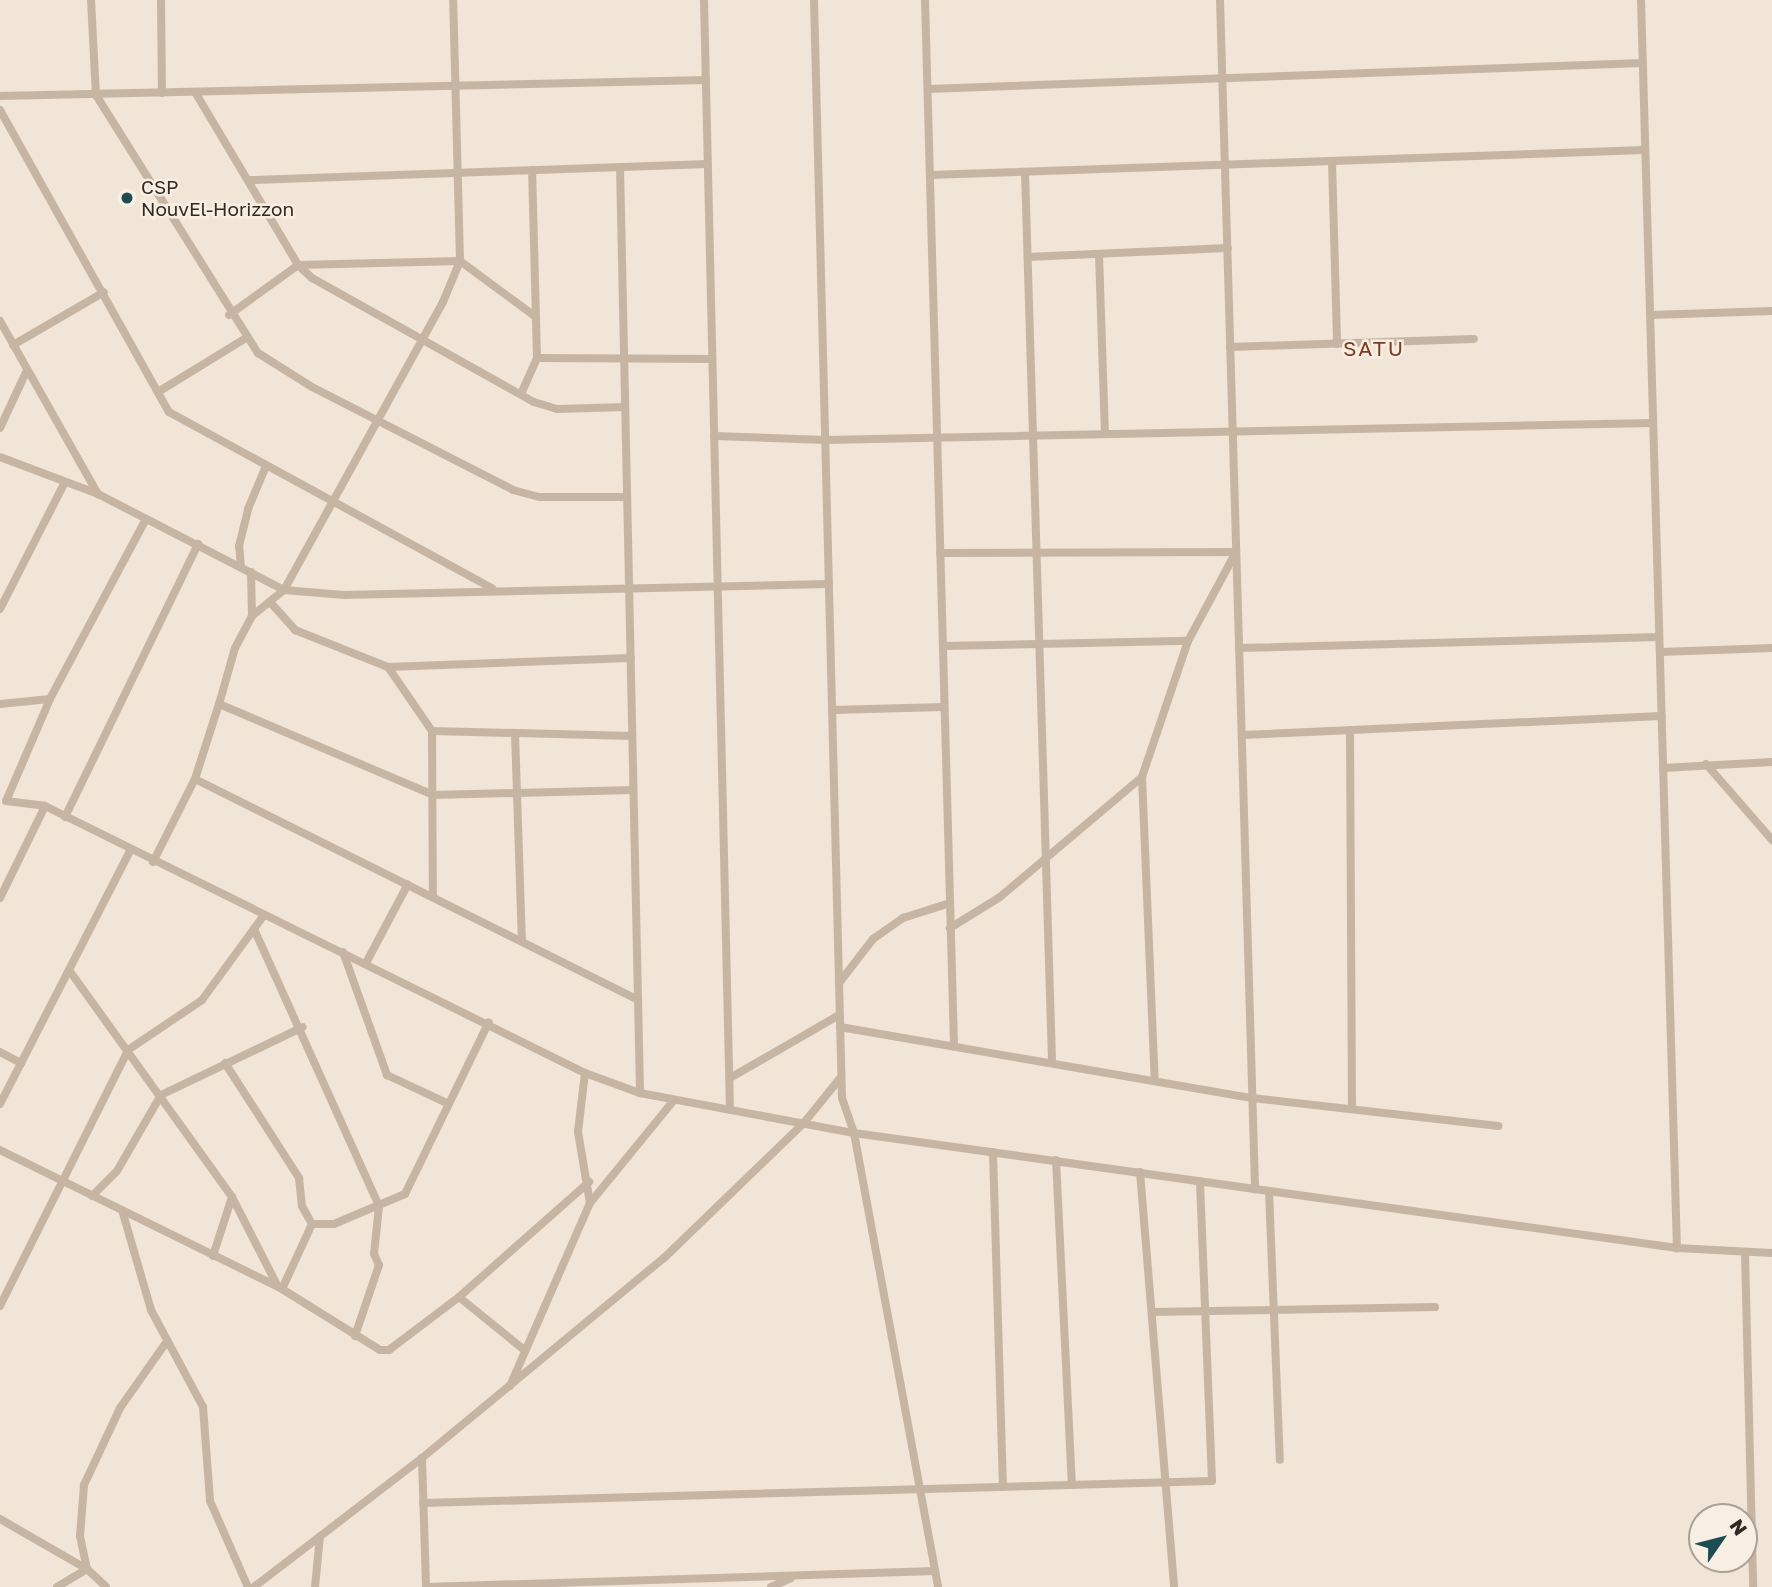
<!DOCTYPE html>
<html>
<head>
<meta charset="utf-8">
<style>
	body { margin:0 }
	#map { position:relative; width:1772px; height:1587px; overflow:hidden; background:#f0e5d6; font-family:"Golos Text",sans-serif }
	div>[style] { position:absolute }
	.street>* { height:8px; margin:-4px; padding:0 4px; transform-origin:4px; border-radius:4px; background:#c7b5a3 }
	.dots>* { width:19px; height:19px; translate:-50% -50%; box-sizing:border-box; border:4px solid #f8efe2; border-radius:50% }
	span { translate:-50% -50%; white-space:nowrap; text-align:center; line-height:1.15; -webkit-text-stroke:5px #f8efe2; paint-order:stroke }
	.poi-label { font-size:19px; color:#322925 }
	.left { translate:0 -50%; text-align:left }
	.neighbourhood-label { font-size:21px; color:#7f3a20; letter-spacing:2px }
	.north { position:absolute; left:1688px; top:1503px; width:70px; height:70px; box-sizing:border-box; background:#f8efe2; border:2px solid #a9a096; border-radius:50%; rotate:55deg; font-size:19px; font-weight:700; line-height:28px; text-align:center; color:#322925 }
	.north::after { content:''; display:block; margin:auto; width:24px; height:32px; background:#1c4d52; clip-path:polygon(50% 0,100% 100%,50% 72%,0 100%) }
</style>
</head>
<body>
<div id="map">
	<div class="street">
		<div style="left:91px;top:0;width:95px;rotate:87deg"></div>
		<div style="left:96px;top:95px;width:305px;rotate:57.9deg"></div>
		<div style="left:258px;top:353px;width:64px;rotate:32.2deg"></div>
		<div style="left:312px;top:387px;width:226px;rotate:27.1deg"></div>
		<div style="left:513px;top:490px;width:28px;rotate:15deg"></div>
		<div style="left:540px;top:497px;width:87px"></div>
		<div style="left:161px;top:0;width:93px;rotate:89.4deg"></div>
		<div style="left:704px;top:0;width:1110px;rotate:88.66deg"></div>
		<div style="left:814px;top:0;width:1098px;rotate:88.54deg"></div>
		<div style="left:842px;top:1098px;width:37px;rotate:71deg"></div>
		<div style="left:854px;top:1133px;width:462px;rotate:79.5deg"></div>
		<div style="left:925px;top:0;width:1047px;rotate:88.41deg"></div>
		<div style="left:1220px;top:0;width:1190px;rotate:88.31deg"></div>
		<div style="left:1641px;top:0;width:1249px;rotate:88.35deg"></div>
		<div style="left:928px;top:89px;width:715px;rotate:-2.08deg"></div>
		<div style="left:195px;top:92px;width:201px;rotate:59.2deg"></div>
		<div style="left:298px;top:265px;width:19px;rotate:43deg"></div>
		<div style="left:312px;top:278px;width:254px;rotate:29.2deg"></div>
		<div style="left:534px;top:402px;width:24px;rotate:17deg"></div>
		<div style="left:557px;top:409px;width:68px;rotate:-1.7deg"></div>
		<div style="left:0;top:96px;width:706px;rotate:-1.3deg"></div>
		<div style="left:0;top:110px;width:346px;rotate:60.8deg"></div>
		<div style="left:169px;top:412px;width:368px;rotate:28.6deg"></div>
		<div style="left:1332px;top:161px;width:183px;rotate:88.4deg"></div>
		<div style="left:620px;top:167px;width:926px;rotate:88.76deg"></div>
		<div style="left:1025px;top:172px;width:891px;rotate:88.26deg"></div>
		<div style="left:930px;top:175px;width:715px;rotate:-2deg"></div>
		<div style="left:251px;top:180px;width:457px;rotate:-2deg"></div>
		<div style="left:1099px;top:254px;width:180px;rotate:88.1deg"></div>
		<div style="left:1028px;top:257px;width:200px;rotate:-2.6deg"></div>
		<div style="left:229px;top:315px;width:85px;rotate:-35.9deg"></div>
		<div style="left:298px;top:265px;width:162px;rotate:-1.4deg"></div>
		<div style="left:460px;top:261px;width:94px;rotate:36.4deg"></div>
		<div style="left:1650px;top:315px;width:122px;rotate:-1.9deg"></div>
		<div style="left:0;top:321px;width:199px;rotate:60.5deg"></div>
		<div style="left:13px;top:345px;width:105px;rotate:-30.2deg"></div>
		<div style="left:1230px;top:347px;width:244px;rotate:-1.9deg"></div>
		<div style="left:537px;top:358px;width:175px;rotate:0.3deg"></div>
		<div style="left:158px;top:392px;width:103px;rotate:-31.5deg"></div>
		<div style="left:521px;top:394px;width:39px;rotate:-66deg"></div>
		<div style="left:537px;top:358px;width:188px;rotate:-91.5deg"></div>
		<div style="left:0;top:428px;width:64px;rotate:-65deg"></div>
		<div style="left:714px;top:436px;width:111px;rotate:2.1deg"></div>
		<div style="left:825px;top:440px;width:828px;rotate:-1.18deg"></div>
		<div style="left:0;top:457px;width:105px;rotate:20.7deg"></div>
		<div style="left:98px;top:494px;width:209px;rotate:27.3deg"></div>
		<div style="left:284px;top:590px;width:60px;rotate:4.8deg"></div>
		<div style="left:344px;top:595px;width:485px;rotate:-1.3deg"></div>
		<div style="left:146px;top:519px;width:204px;rotate:118.1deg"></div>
		<div style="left:50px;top:699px;width:111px;rotate:113.3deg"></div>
		<div style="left:6px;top:801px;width:39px;rotate:7deg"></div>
		<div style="left:45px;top:806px;width:602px;rotate:26.31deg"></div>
		<div style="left:585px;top:1073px;width:59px;rotate:20deg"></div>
		<div style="left:640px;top:1093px;width:218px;rotate:10.6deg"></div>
		<div style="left:854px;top:1133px;width:831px;rotate:7.95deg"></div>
		<div style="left:1677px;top:1248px;width:95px;rotate:3deg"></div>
		<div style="left:940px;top:553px;width:296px;rotate:-0.2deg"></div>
		<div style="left:1236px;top:552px;width:101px;rotate:118.3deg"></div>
		<div style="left:1188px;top:641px;width:144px;rotate:108.7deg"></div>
		<div style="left:1142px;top:777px;width:186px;rotate:139.8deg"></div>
		<div style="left:1000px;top:897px;width:59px;rotate:148.2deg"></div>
		<div style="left:241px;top:567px;width:21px;rotate:-95deg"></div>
		<div style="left:239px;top:546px;width:38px;rotate:-76deg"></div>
		<div style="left:248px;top:509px;width:47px;rotate:-67.3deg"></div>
		<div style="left:251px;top:572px;width:44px;rotate:88.7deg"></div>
		<div style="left:252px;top:616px;width:41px;rotate:-39.1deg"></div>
		<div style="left:284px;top:590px;width:329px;rotate:-61.1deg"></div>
		<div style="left:443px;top:302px;width:44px;rotate:-67.5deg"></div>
		<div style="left:460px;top:261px;width:261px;rotate:-91.5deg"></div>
		<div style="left:270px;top:602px;width:38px;rotate:48deg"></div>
		<div style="left:295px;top:630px;width:100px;rotate:21.7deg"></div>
		<div style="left:388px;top:667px;width:78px;rotate:55.5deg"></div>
		<div style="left:432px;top:731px;width:165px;rotate:89.7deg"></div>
		<div style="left:0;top:609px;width:140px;rotate:-62.9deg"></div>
		<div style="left:252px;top:616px;width:36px;rotate:118deg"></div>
		<div style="left:235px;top:648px;width:58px;rotate:105.9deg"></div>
		<div style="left:219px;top:704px;width:233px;rotate:23deg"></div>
		<div style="left:433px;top:795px;width:200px;rotate:-1.4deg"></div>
		<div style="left:943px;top:646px;width:245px;rotate:-1.2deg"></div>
		<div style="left:1239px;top:648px;width:420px;rotate:-1.5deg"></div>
		<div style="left:1660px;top:652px;width:112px;rotate:-2deg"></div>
		<div style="left:388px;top:667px;width:243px;rotate:-2.1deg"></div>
		<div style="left:0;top:704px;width:50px;rotate:-5.7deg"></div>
		<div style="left:832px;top:710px;width:112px;rotate:-1.5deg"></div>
		<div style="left:1350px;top:730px;width:379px;rotate:89.7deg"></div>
		<div style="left:432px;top:731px;width:200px;rotate:1.4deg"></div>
		<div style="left:515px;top:733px;width:207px;rotate:88.1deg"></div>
		<div style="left:1242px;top:735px;width:420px;rotate:-2.6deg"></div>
		<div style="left:1706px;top:764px;width:101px;rotate:49deg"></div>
		<div style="left:1663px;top:768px;width:109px;rotate:-3.2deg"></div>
		<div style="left:1142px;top:777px;width:304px;rotate:87.6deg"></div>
		<div style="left:195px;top:779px;width:495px;rotate:26.5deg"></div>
		<div style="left:65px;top:817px;width:304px;rotate:-64deg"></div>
		<div style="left:153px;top:862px;width:93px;rotate:-63.2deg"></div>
		<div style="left:195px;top:779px;width:79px;rotate:-72.3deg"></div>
		<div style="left:0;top:898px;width:102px;rotate:-63.9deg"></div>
		<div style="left:254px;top:929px;width:304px;rotate:65.7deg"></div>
		<div style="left:379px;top:1206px;width:48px;rotate:95.9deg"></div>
		<div style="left:374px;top:1254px;width:12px;rotate:66deg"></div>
		<div style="left:379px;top:1265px;width:75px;rotate:108.7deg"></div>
		<div style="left:343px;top:952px;width:131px;rotate:70.3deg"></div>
		<div style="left:387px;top:1075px;width:68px;rotate:25.1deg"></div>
		<div style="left:366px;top:963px;width:89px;rotate:-62deg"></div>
		<div style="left:69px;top:970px;width:279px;rotate:54.3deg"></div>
		<div style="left:232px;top:1197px;width:62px;rotate:107.9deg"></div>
		<div style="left:839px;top:983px;width:56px;rotate:-52.3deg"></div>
		<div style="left:873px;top:939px;width:37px;rotate:-35deg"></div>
		<div style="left:903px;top:918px;width:49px;rotate:-17.7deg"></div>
		<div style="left:840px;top:1027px;width:418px;rotate:9.8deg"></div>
		<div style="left:1252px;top:1098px;width:248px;rotate:6.5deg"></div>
		<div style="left:0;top:1052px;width:24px;rotate:28deg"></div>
		<div style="left:225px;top:1063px;width:137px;rotate:57.2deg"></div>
		<div style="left:299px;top:1178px;width:28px;rotate:84deg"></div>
		<div style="left:302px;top:1206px;width:21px;rotate:61deg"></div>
		<div style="left:585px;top:1073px;width:59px;rotate:96.8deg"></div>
		<div style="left:578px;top:1132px;width:72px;rotate:80.4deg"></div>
		<div style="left:730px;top:1078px;width:126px;rotate:-30deg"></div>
		<div style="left:0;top:1104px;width:284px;rotate:-62.8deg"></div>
		<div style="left:0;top:1150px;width:314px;rotate:26.2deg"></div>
		<div style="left:282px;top:1289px;width:115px;rotate:31.9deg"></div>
		<div style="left:380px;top:1350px;width:9px"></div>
		<div style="left:389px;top:1350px;width:88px;rotate:-37.1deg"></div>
		<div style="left:459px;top:1297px;width:174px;rotate:-41.5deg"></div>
		<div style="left:993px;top:1152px;width:335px;rotate:88.3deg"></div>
		<div style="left:1056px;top:1160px;width:325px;rotate:87.2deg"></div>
		<div style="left:1140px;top:1172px;width:416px;rotate:85.3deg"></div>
		<div style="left:1269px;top:1191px;width:269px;rotate:87.7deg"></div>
		<div style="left:92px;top:1196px;width:35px;rotate:-45deg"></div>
		<div style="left:117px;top:1171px;width:88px;rotate:-59.9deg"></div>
		<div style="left:161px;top:1095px;width:157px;rotate:-25.6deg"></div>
		<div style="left:232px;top:1197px;width:101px;rotate:62.9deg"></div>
		<div style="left:122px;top:1210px;width:104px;rotate:73.8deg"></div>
		<div style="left:151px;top:1310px;width:110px;rotate:61.8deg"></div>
		<div style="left:203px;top:1407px;width:94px;rotate:85.7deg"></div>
		<div style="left:210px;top:1501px;width:94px;rotate:66.2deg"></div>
		<div style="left:312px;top:1224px;width:22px"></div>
		<div style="left:334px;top:1224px;width:77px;rotate:-22.9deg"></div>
		<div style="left:405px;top:1194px;width:191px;rotate:-64deg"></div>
		<div style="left:1745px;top:1253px;width:334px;rotate:88.6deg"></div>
		<div style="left:282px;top:1289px;width:72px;rotate:-65.2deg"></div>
		<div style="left:459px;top:1297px;width:82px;rotate:39.1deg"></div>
		<div style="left:0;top:1306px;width:286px;rotate:-63.4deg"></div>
		<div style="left:128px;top:1050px;width:89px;rotate:-34deg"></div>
		<div style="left:202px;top:1000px;width:105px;rotate:-53.9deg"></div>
		<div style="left:1152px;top:1312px;width:283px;rotate:-1deg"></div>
		<div style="left:510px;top:1386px;width:200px;rotate:-66.4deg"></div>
		<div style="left:590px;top:1203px;width:133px;rotate:-50.8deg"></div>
		<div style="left:422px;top:1458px;width:129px;rotate:88.2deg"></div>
		<div style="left:423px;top:1503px;width:789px;rotate:-1.6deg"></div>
		<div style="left:1212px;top:1481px;width:300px;rotate:-92.3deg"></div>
		<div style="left:0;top:1519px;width:100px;rotate:29.9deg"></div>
		<div style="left:87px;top:1569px;width:26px;rotate:43deg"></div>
		<div style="left:57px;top:1587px;width:35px;rotate:-31deg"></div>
		<div style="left:87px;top:1569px;width:34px;rotate:-102deg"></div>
		<div style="left:80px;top:1536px;width:51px;rotate:-85.5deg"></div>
		<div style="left:84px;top:1485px;width:85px;rotate:-64.9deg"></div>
		<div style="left:120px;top:1408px;width:78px;rotate:-54.9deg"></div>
		<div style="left:254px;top:1587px;width:212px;rotate:-37.5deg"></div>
		<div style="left:422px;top:1458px;width:314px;rotate:-39.6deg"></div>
		<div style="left:664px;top:1258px;width:193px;rotate:-44deg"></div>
		<div style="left:803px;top:1124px;width:60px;rotate:-51deg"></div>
		<div style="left:315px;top:1587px;width:51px;rotate:-84.4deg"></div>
		<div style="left:426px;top:1587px;width:509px;rotate:-1.8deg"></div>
		<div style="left:771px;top:1587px;width:22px;rotate:-24deg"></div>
	</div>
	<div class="dots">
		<div style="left:127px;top:198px;background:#1c4d52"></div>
	</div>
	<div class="poi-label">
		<span class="left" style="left:141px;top:198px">CSP<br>NouvEl-Horizzon</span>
	</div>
	<div class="neighbourhood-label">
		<span style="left:1374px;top:348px">SATU</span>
	</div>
	<div class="north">N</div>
</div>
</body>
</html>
